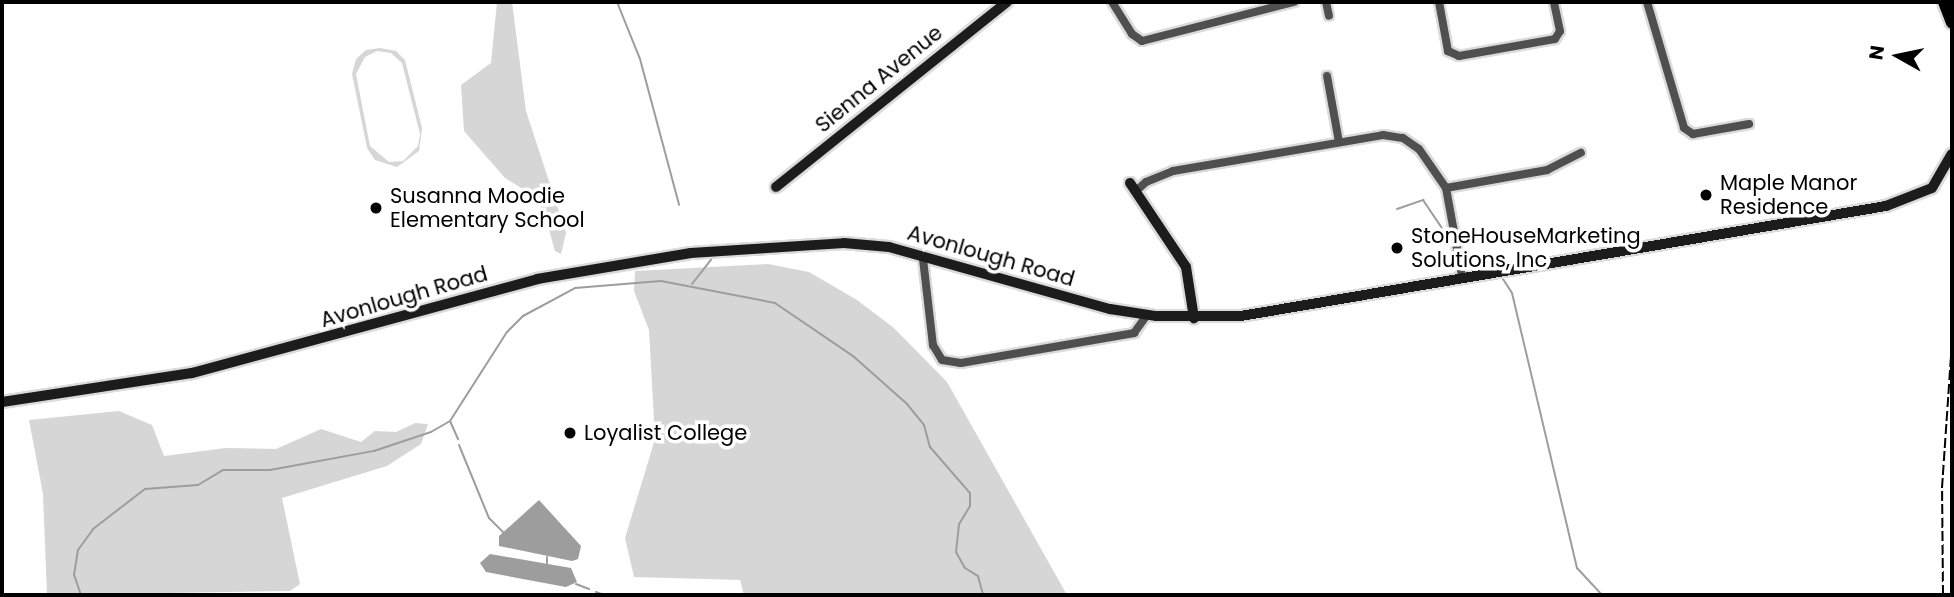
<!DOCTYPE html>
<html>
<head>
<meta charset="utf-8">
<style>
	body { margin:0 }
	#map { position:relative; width:1954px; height:597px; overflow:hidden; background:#fff; font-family:Poppins,sans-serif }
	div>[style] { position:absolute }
	.green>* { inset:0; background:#d6d6d6 }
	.water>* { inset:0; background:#9d9d9d }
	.stream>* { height:2px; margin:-1px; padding:0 1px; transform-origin:1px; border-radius:1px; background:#9d9d9d }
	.roads { filter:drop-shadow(2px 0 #dbdbdb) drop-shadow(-2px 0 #dbdbdb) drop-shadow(0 2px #dbdbdb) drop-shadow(0 -2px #dbdbdb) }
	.street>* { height:8px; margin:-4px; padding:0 4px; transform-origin:4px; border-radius:4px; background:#4f4f4f }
	.secondary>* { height:10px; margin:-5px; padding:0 5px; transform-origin:5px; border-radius:5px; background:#1c1c1c }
	.primary>* { height:12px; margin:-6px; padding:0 6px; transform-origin:6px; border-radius:6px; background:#000 }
	.rail>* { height:2px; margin-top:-1px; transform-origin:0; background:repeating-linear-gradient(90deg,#000 0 10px,transparent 0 13.5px) }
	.dots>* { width:19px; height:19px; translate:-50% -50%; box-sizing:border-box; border:4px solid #fff; border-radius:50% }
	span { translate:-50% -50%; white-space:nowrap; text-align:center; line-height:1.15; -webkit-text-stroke:7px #fff; paint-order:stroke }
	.street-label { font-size:21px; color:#000 }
	.poi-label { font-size:21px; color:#000 }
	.left { translate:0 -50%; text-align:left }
	.frame { position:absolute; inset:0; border:4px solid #000; pointer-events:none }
	.north { position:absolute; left:1863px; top:21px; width:70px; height:70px; -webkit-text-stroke:5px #fff; paint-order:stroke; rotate:279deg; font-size:19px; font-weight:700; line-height:28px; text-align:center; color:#000 }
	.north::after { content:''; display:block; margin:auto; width:24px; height:32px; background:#000; clip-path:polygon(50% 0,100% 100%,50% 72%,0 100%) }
</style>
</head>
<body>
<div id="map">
	<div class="green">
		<div style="clip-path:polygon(497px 2px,512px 2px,526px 111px,566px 233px,561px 254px,555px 251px,544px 212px,534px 196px,505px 178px,464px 131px,461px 85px,491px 63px)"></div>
		<div style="clip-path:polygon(evenodd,380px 48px,396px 51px,405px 60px,422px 128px,419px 151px,397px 167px,375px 160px,367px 148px,352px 74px,356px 59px,366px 50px,380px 48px,377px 51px,391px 53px,402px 63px,420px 134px,418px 146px,403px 161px,389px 162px,370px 146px,356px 74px,365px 57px,377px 51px)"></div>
		<div style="clip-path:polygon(768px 264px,809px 272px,857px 300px,894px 328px,947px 382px,1067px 595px,744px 595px,740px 580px,634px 577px,625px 538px,655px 439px,649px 330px,634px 291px,635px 271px)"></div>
		<div style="clip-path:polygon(119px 411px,152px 425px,164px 456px,226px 448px,276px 449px,321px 429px,361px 442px,375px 431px,396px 432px,415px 423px,428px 424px,421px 444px,387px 466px,282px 498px,300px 584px,290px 591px,47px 595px,43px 494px,29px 420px)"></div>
	</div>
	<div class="water">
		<div style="clip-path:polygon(539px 500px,581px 546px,578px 559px,572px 561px,499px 546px,499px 536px)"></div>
		<div style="clip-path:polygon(490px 554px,571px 568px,577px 582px,566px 587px,486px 572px,480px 563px)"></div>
	</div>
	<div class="stream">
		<div style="left:617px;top:2px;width:61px;rotate:68deg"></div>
		<div style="left:640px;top:59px;width:151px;rotate:75deg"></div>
		<div style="left:1397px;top:209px;width:28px;rotate:-19deg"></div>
		<div style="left:1423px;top:200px;width:52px;rotate:56deg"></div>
		<div style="left:1463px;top:253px;width:28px;rotate:27deg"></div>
		<div style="left:1501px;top:276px;width:20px;rotate:57deg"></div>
		<div style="left:1512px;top:293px;width:283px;rotate:76.7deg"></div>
		<div style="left:1577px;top:568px;width:37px;rotate:47deg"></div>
		<div style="left:692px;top:284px;width:31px;rotate:-52deg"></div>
		<div style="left:450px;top:421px;width:20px;rotate:66deg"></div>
		<div style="left:459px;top:445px;width:79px;rotate:67.7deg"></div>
		<div style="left:489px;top:518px;width:20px;rotate:45deg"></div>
		<div style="left:547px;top:564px;width:7px;rotate:-90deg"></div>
		<div style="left:576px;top:584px;width:14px;rotate:21deg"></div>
		<div style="left:596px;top:592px;width:9px;rotate:21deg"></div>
		<div style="left:81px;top:595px;width:21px;rotate:-109deg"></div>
		<div style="left:74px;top:575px;width:25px;rotate:-81deg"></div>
		<div style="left:78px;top:550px;width:26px;rotate:-54deg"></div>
		<div style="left:93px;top:529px;width:66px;rotate:-37.6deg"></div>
		<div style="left:145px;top:489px;width:53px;rotate:-4.3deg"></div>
		<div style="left:198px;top:485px;width:29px;rotate:-31deg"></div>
		<div style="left:223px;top:470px;width:47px"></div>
		<div style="left:270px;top:470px;width:106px;rotate:-10.4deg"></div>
		<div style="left:374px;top:451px;width:60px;rotate:-18.4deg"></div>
		<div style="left:431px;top:432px;width:22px;rotate:-30deg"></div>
		<div style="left:450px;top:421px;width:106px;rotate:-57.4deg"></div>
		<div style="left:507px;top:332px;width:23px;rotate:-45deg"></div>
		<div style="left:523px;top:316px;width:59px;rotate:-28.3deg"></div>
		<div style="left:575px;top:288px;width:86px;rotate:-4.7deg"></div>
		<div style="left:661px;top:281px;width:116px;rotate:10.9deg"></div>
		<div style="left:775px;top:303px;width:94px;rotate:34.2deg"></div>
		<div style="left:853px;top:356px;width:72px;rotate:41.6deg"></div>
		<div style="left:907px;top:404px;width:27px;rotate:51deg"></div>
		<div style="left:924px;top:425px;width:23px;rotate:75deg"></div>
		<div style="left:930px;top:447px;width:61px;rotate:49deg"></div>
		<div style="left:970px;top:493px;width:13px;rotate:90deg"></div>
		<div style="left:970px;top:506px;width:21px;rotate:121deg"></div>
		<div style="left:959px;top:524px;width:28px;rotate:96deg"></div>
		<div style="left:956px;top:552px;width:18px;rotate:61deg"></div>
		<div style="left:965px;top:568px;width:15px;rotate:32deg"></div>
		<div style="left:978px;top:576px;width:20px;rotate:75deg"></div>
	</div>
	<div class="roads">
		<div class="street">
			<div style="left:1112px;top:2px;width:38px;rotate:58deg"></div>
			<div style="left:1132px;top:34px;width:12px;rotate:35deg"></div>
			<div style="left:1142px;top:41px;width:157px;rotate:-14.4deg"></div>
			<div style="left:1326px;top:2px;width:14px;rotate:78deg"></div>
			<div style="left:1439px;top:2px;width:50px;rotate:79.6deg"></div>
			<div style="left:1448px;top:51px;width:12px;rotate:24deg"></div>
			<div style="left:1459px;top:56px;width:97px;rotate:-10deg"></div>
			<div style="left:1555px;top:39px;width:9px;rotate:-58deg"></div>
			<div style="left:1560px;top:31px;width:30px;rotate:-102deg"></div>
			<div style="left:1647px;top:2px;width:131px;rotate:73.6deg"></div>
			<div style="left:1684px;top:128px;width:11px;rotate:34deg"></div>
			<div style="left:1693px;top:134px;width:57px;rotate:-10.1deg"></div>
			<div style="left:1327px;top:76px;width:67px;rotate:79.7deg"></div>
			<div style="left:1446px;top:188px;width:103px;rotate:-10.1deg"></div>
			<div style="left:1547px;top:170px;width:38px;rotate:-27deg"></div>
			<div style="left:1136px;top:191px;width:13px;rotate:-42deg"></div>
			<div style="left:1146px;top:182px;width:29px;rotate:-22deg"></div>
			<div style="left:1173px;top:171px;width:213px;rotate:-9.7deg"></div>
			<div style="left:1383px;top:135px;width:20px;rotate:9deg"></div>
			<div style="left:1403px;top:138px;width:19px;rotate:35deg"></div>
			<div style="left:1419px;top:149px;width:47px;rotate:55.3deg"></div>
			<div style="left:1446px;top:188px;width:89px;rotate:79.7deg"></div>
			<div style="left:923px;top:259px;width:87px;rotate:83.4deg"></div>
			<div style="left:933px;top:345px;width:17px;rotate:59deg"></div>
			<div style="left:942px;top:360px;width:19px;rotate:9deg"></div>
			<div style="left:961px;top:363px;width:176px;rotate:-9.8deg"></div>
			<div style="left:1134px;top:333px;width:22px;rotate:-54deg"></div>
		</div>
		<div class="secondary">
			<div style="left:1130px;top:183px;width:101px;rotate:56.3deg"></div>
			<div style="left:1186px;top:267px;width:52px;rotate:81.1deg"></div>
			<div style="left:776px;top:187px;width:296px;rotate:-38.7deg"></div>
			<div style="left:2px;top:402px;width:192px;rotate:-8.7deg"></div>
			<div style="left:192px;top:373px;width:358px;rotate:-15.2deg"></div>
			<div style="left:537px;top:279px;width:156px;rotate:-9.6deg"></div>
			<div style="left:691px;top:253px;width:153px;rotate:-3.7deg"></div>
			<div style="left:844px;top:243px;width:45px;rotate:5.1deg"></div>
			<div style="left:889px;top:247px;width:230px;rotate:15.7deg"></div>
			<div style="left:1110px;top:309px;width:47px;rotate:8.7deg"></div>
			<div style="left:1156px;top:316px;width:85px"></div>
			<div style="left:1241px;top:316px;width:654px;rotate:-9.68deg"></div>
			<div style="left:1886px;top:206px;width:49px;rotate:-21.4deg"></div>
			<div style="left:1932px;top:188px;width:39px;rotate:-60deg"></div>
		</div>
		<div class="primary">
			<div style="left:1944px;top:2px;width:22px;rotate:69deg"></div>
		</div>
	</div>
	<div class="rail">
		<div style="left:1943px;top:595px;width:107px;rotate:-90.5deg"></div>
		<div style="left:1942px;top:488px;width:146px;rotate:-86.1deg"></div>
	</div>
	<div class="dots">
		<div style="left:1706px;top:195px;background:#000"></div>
		<div style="left:376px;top:208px;background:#000"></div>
		<div style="left:1397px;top:248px;background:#000"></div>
		<div style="left:570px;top:433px;background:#000"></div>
	</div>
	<div class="street-label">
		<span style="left:879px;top:79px;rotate:-39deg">Sienna Avenue</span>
		<span style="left:991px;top:256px;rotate:16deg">Avonlough Road</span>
		<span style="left:404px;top:297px;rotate:-16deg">Avonlough Road</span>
	</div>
	<div class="poi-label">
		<span class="left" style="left:1720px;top:195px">Maple Manor<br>Residence</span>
		<span class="left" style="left:390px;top:208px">Susanna Moodie<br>Elementary School</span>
		<span class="left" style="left:1411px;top:248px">StoneHouseMarketing<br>Solutions, Inc</span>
		<span class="left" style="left:584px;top:433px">Loyalist College</span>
	</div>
	<div class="frame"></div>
	<div class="north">N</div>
</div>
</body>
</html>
